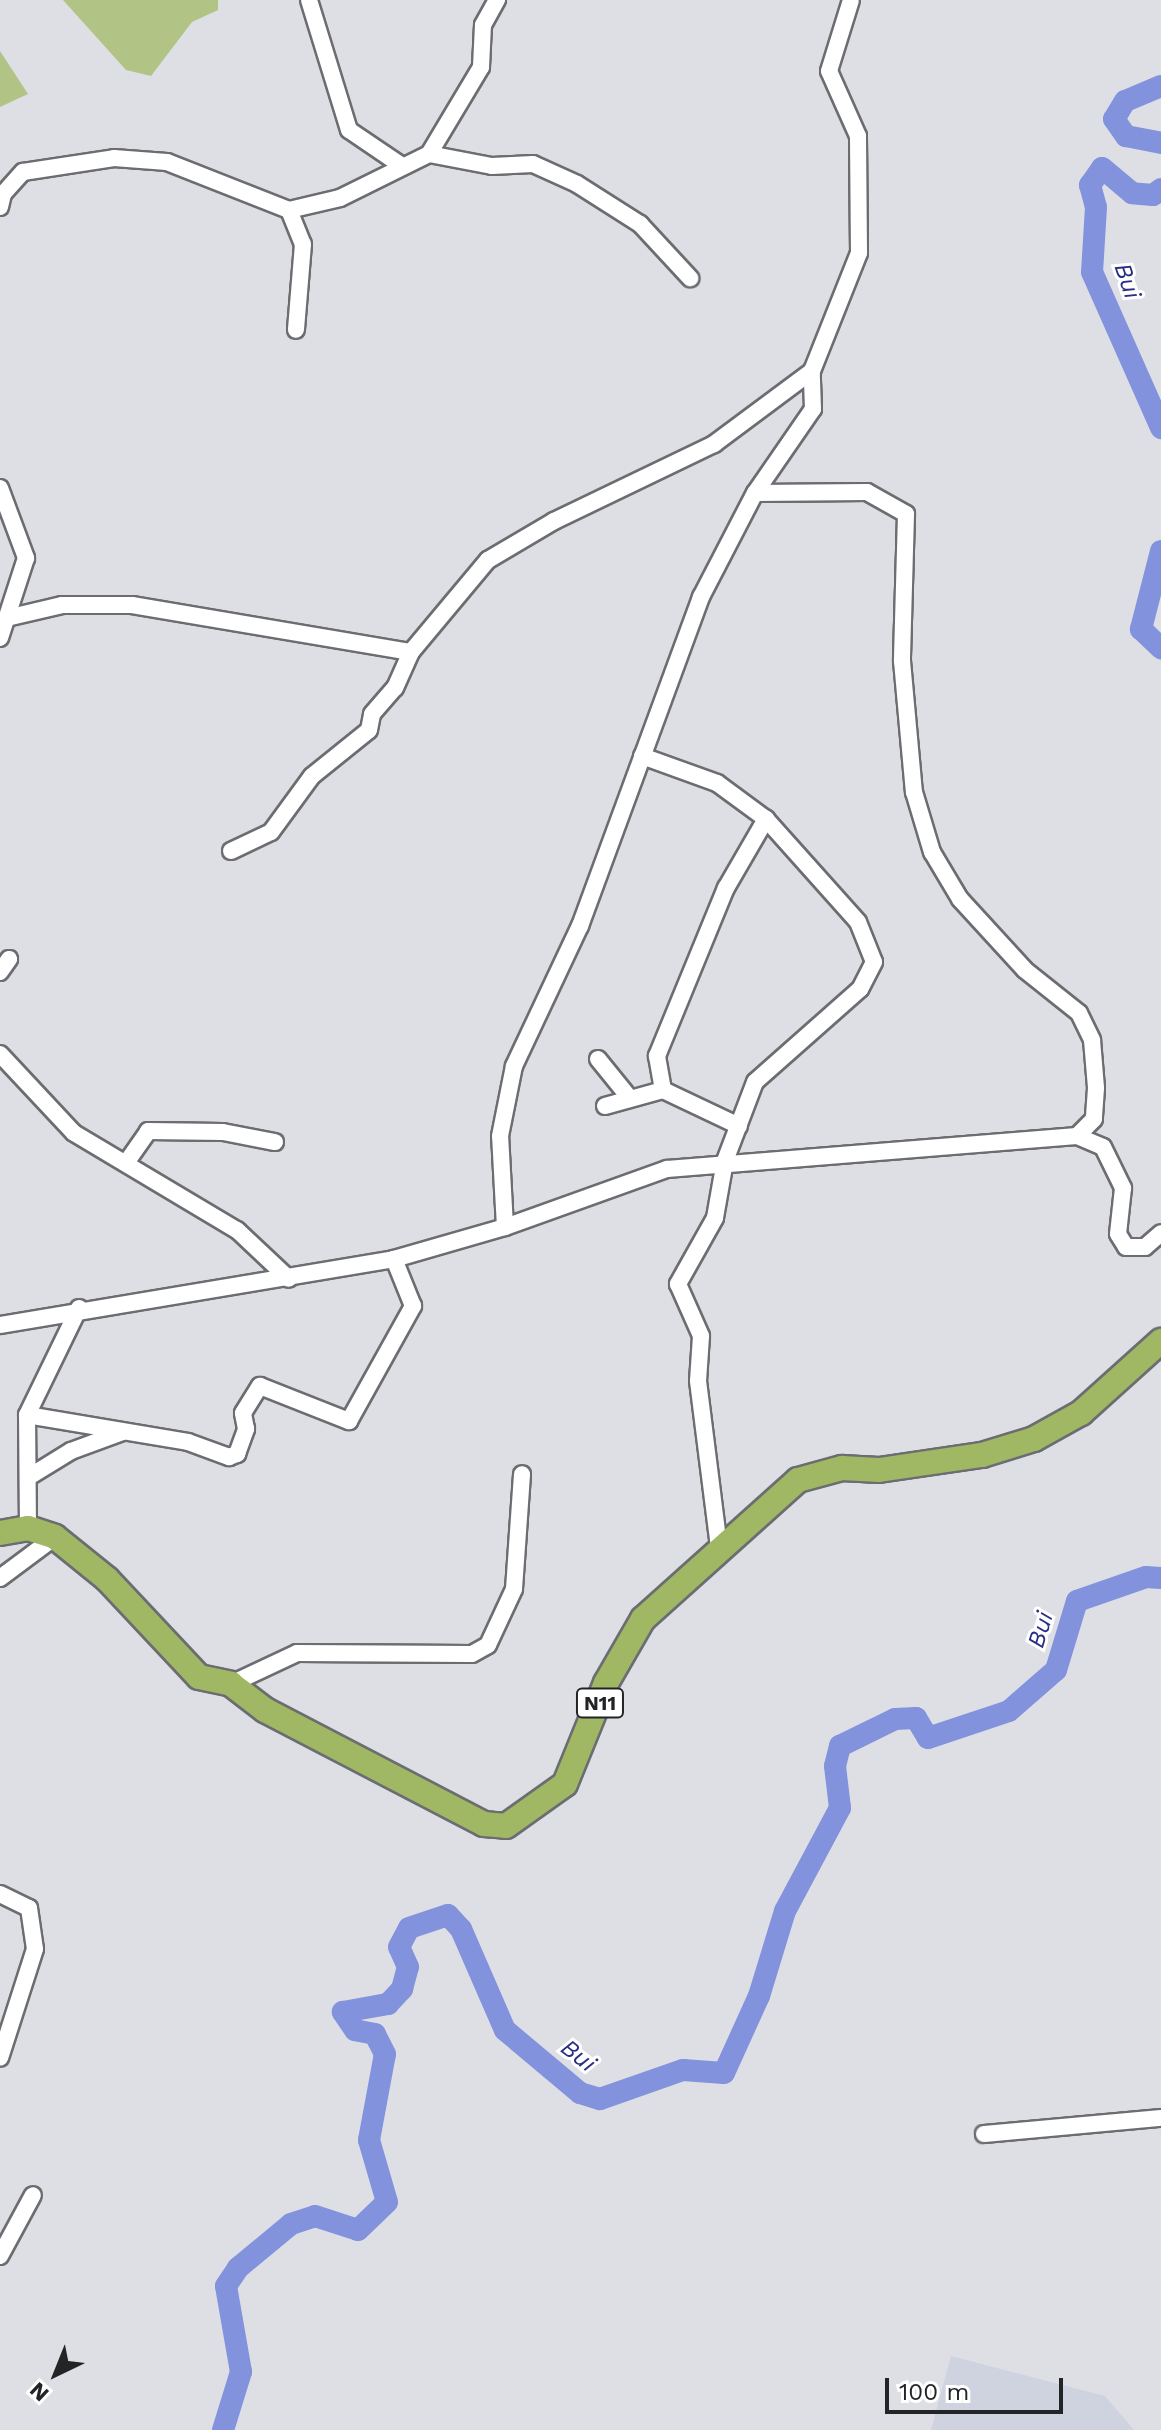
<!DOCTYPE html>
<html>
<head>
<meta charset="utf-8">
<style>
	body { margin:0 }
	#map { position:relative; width:1161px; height:2430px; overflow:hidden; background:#dddfe4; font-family:"Work Sans",sans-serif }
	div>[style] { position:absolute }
	.built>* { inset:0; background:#cfd3df }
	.green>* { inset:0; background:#b1c485 }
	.river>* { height:22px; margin:-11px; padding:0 11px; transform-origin:11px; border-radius:11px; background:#8292dd }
	.roads { filter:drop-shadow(2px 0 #6b6d71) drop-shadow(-2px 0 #6b6d71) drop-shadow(0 2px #6b6d71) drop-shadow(0 -2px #6b6d71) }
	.minor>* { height:16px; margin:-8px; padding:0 8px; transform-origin:8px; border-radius:8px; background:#fff }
	.highway>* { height:24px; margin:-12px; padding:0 12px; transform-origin:12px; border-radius:12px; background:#a0b864 }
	span { translate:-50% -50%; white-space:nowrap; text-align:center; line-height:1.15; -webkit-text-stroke:6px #fff; paint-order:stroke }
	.shield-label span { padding:2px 6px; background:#fff; border:2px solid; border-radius:6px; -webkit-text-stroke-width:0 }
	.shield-label { font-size:20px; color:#232426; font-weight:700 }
	.water-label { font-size:24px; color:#292e85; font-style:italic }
	.north { position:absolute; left:16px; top:2334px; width:80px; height:80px; -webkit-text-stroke:6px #fff; paint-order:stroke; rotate:223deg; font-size:22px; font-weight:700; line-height:32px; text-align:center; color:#232426 }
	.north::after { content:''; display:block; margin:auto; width:28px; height:36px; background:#232426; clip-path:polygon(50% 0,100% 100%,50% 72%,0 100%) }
	.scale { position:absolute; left:885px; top:2378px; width:178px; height:36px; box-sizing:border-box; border:4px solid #232426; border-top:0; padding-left:10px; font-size:24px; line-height:28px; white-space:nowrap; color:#232426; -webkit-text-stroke:6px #fff; paint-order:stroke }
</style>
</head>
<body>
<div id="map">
	<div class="built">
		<div style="clip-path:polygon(951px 2356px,1105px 2396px,1134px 2430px,931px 2430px)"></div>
	</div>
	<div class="green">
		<div style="clip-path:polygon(63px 0,218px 0,218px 10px,192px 22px,151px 76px,126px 70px)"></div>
		<div style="clip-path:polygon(0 51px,28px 94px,0 107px)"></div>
	</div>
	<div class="river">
		<div style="left:1161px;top:86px;width:39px;rotate:157deg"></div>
		<div style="left:1125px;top:101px;width:21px;rotate:121deg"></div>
		<div style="left:1114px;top:119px;width:21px;rotate:55deg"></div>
		<div style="left:1126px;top:136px;width:36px;rotate:11deg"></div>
		<div style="left:1161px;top:189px;width:10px;rotate:143deg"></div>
		<div style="left:1153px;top:195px;width:21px;rotate:-175deg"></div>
		<div style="left:1132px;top:193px;width:39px;rotate:-140deg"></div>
		<div style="left:1102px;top:168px;width:21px;rotate:125deg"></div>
		<div style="left:1090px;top:185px;width:23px;rotate:75deg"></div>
		<div style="left:1096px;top:207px;width:65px;rotate:93.5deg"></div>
		<div style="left:1092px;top:272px;width:171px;rotate:66.1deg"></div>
		<div style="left:1161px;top:551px;width:81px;rotate:104.4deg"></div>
		<div style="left:1141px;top:629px;width:28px;rotate:44deg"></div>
		<div style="left:223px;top:2430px;width:61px;rotate:-72.8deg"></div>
		<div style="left:241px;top:2372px;width:87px;rotate:-99.9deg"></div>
		<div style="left:226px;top:2286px;width:22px;rotate:-56deg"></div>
		<div style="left:238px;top:2268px;width:69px;rotate:-39.7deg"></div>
		<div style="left:291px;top:2224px;width:25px;rotate:-18deg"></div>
		<div style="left:315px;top:2216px;width:45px;rotate:18deg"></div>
		<div style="left:358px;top:2230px;width:40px;rotate:-44deg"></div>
		<div style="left:387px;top:2202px;width:65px;rotate:-106.2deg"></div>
		<div style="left:369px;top:2140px;width:87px;rotate:-79.5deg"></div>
		<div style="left:385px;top:2054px;width:22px;rotate:-117deg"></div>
		<div style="left:375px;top:2034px;width:20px;rotate:-169deg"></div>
		<div style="left:355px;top:2030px;width:22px;rotate:-124deg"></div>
		<div style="left:343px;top:2012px;width:46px;rotate:-10.1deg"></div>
		<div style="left:388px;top:2004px;width:21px;rotate:-47deg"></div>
		<div style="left:402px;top:1989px;width:23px;rotate:-75deg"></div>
		<div style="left:408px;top:1967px;width:22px;rotate:-114deg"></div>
		<div style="left:399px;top:1947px;width:21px;rotate:-62deg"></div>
		<div style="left:409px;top:1928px;width:41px;rotate:-18.4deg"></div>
		<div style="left:448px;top:1915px;width:19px;rotate:47deg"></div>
		<div style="left:461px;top:1929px;width:110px;rotate:66.5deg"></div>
		<div style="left:505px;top:2030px;width:98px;rotate:40deg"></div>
		<div style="left:580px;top:2093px;width:21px;rotate:17deg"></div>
		<div style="left:600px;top:2099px;width:88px;rotate:-19.3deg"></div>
		<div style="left:683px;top:2070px;width:41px;rotate:4.2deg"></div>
		<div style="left:724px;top:2073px;width:85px;rotate:-65.6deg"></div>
		<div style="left:759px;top:1996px;width:89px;rotate:-73deg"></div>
		<div style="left:785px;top:1911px;width:117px;rotate:-61.9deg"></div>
		<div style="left:840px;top:1808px;width:42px;rotate:-96.8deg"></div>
		<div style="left:835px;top:1766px;width:21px;rotate:-76deg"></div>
		<div style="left:840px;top:1746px;width:61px;rotate:-26.1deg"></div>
		<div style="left:895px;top:1719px;width:21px;rotate:-3deg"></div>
		<div style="left:916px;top:1718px;width:23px;rotate:59deg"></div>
		<div style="left:928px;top:1738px;width:85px;rotate:-18.4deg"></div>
		<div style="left:1009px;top:1711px;width:62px;rotate:-41.1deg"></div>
		<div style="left:1056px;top:1670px;width:72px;rotate:-73.1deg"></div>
		<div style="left:1077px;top:1601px;width:73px;rotate:-19.2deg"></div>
		<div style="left:1146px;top:1577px;width:15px;rotate:4deg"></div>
	</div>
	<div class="roads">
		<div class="minor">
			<div style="left:309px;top:0;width:136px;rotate:72.9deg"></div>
			<div style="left:349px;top:130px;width:64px;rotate:34.2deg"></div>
			<div style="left:429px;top:154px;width:64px;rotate:10.8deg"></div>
			<div style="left:492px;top:166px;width:41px;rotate:-2.8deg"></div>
			<div style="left:533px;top:164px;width:48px;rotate:24.4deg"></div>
			<div style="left:577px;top:184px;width:75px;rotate:32.4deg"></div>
			<div style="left:640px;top:224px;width:74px;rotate:47.2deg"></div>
			<div style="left:0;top:207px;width:13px;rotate:-77deg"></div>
			<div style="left:3px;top:194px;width:30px;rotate:-48deg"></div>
			<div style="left:23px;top:172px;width:92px;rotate:-8.7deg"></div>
			<div style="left:114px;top:158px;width:53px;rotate:4.3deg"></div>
			<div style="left:167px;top:162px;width:131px;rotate:21.5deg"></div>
			<div style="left:289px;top:210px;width:52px;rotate:-13.2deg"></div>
			<div style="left:340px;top:198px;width:99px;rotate:-26.3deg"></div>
			<div style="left:429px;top:154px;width:101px;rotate:-59.1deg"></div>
			<div style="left:481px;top:67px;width:42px;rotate:-87.3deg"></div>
			<div style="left:483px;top:25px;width:29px;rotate:-61deg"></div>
			<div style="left:289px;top:210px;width:37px;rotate:68deg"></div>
			<div style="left:303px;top:244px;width:86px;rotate:94.7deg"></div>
			<div style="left:0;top:488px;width:75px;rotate:69.6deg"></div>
			<div style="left:26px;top:558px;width:84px;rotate:108deg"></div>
			<div style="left:755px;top:493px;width:112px;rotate:-0.5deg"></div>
			<div style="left:867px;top:492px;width:45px;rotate:29.4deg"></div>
			<div style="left:906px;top:514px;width:147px;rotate:91.6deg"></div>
			<div style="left:902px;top:661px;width:132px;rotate:84.8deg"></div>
			<div style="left:914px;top:792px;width:63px;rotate:73.3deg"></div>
			<div style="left:932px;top:852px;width:55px;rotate:59.2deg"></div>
			<div style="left:960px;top:899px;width:96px;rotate:47.5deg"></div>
			<div style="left:1025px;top:970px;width:69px;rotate:38.5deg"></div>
			<div style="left:1079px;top:1013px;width:30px;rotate:64deg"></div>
			<div style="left:1092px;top:1040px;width:48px;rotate:85.2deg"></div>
			<div style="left:1096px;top:1088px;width:31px;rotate:94deg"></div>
			<div style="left:1094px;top:1119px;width:24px;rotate:135deg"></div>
			<div style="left:11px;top:617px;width:52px;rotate:-13.2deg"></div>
			<div style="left:62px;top:605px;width:70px"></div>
			<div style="left:132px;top:605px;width:283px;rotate:9.6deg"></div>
			<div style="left:642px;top:756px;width:80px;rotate:19.8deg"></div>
			<div style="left:717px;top:783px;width:61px;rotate:36.3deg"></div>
			<div style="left:766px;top:819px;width:138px;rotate:48.2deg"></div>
			<div style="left:858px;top:922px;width:43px;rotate:68.2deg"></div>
			<div style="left:874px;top:962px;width:30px;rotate:117deg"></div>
			<div style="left:860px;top:989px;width:140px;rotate:138.5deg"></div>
			<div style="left:755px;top:1082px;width:85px;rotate:110.8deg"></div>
			<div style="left:725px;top:1161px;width:58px;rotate:100deg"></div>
			<div style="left:715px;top:1218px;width:76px;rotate:119.3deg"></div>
			<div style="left:678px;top:1284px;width:57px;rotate:66.1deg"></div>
			<div style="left:701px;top:1336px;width:45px;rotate:93.8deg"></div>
			<div style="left:698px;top:1381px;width:168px;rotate:82.8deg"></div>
			<div style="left:231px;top:851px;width:44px;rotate:-25.4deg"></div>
			<div style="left:271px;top:832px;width:69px;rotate:-53.8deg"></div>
			<div style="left:312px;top:776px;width:73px;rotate:-38.9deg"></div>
			<div style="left:369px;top:730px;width:16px;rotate:-79deg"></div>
			<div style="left:372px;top:714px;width:35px;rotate:-49deg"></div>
			<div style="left:395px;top:688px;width:39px;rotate:-66deg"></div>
			<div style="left:411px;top:652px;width:120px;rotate:-50.1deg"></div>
			<div style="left:488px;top:560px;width:77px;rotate:-30.6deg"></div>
			<div style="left:554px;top:521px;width:178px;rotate:-25.7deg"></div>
			<div style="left:714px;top:444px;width:122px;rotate:-36.7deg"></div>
			<div style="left:0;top:972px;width:16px;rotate:-55deg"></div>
			<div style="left:0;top:1054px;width:108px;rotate:46.9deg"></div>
			<div style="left:74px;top:1133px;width:190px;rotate:30.8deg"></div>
			<div style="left:237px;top:1230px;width:71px;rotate:43.3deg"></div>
			<div style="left:598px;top:1059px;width:48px;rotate:51deg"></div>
			<div style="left:605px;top:1106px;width:60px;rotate:-15.4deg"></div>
			<div style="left:739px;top:1126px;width:84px;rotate:-154.7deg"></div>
			<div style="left:663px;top:1090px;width:35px;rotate:-100deg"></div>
			<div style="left:657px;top:1056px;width:182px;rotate:-67.7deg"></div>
			<div style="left:726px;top:888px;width:80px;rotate:-59.9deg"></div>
			<div style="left:126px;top:1163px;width:39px;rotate:-55deg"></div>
			<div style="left:148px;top:1131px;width:75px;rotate:0.8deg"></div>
			<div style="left:223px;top:1132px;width:53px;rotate:10.9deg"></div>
			<div style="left:505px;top:1227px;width:172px;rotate:-19.7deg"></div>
			<div style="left:667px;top:1169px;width:411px;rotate:-4.6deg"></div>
			<div style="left:1077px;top:1136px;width:28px;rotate:23deg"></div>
			<div style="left:1103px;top:1147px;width:46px;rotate:64deg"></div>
			<div style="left:1123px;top:1188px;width:46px;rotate:96.2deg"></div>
			<div style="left:1118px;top:1234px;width:15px;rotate:58deg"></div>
			<div style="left:1126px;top:1247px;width:19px"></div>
			<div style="left:1145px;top:1247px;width:21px;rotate:-41deg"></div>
			<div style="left:0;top:1325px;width:399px;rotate:-9.5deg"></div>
			<div style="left:394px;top:1259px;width:116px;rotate:-16.1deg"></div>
			<div style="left:505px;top:1227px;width:91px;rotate:-93.1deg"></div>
			<div style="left:500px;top:1136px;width:71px;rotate:-78.7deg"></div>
			<div style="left:514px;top:1066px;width:155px;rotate:-64.8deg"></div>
			<div style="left:580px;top:926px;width:351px;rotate:-69.8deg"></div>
			<div style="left:701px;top:597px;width:117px;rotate:-62.6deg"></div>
			<div style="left:755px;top:493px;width:102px;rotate:-55.4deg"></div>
			<div style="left:813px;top:409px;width:38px;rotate:-92deg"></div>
			<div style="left:812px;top:371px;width:127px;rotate:-68.3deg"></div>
			<div style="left:859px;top:253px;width:117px;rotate:-90.5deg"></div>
			<div style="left:858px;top:136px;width:71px;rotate:-114deg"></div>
			<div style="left:829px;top:71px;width:74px;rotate:-72.8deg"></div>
			<div style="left:27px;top:1415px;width:163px;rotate:9.5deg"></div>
			<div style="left:188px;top:1442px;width:44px;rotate:20.1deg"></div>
			<div style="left:229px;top:1457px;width:9px;rotate:-21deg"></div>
			<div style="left:237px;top:1454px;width:27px;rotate:-70deg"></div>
			<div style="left:246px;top:1429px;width:16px;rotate:-101deg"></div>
			<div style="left:243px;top:1413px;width:32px;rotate:-58deg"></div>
			<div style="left:260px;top:1386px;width:96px;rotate:21.5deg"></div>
			<div style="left:349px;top:1421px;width:132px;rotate:-60.9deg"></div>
			<div style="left:413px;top:1306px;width:51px;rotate:-112deg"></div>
			<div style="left:32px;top:1475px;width:46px;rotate:-31.6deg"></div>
			<div style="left:71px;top:1451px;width:55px;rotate:-20.1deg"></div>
			<div style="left:28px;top:1528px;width:113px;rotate:-90.5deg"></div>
			<div style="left:27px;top:1415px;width:119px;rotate:-64.1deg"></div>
			<div style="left:0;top:1578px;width:69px;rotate:-36.7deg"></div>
			<div style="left:231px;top:1684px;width:73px;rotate:-25.2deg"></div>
			<div style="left:297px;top:1653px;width:175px;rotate:0.3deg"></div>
			<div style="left:472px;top:1654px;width:18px;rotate:-29deg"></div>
			<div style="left:488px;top:1645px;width:62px;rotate:-65.1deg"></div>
			<div style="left:514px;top:1589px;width:115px;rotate:-86deg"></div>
			<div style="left:0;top:1894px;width:32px;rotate:26deg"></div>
			<div style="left:29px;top:1908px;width:41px;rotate:81.7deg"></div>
			<div style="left:35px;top:1949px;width:114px;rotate:107.8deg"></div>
			<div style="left:984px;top:2134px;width:178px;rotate:-5.2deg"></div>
			<div style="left:0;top:2256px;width:69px;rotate:-61.6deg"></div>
		</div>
		<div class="highway">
			<div style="left:0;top:1533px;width:28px;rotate:-10deg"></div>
			<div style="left:28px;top:1528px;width:28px;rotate:18deg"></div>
			<div style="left:55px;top:1537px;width:67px;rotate:38.9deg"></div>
			<div style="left:107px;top:1579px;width:134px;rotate:46.8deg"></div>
			<div style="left:199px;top:1677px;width:33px;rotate:12deg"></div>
			<div style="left:231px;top:1684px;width:43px;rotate:37.4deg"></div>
			<div style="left:265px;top:1710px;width:247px;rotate:27.5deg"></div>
			<div style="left:484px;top:1824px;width:22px;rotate:5deg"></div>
			<div style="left:506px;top:1826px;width:72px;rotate:-35.4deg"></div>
			<div style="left:565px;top:1784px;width:109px;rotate:-67.9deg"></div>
			<div style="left:606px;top:1683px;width:74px;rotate:-60deg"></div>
			<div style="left:643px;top:1619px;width:208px;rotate:-41.9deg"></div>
			<div style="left:798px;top:1480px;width:46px;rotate:-15.3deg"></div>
			<div style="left:842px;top:1468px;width:37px;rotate:3deg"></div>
			<div style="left:879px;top:1470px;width:104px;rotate:-8.3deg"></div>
			<div style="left:982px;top:1455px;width:54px;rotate:-17.1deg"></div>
			<div style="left:1034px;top:1439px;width:54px;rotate:-29deg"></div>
			<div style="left:1081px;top:1413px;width:108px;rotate:-42deg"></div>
		</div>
	</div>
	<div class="shield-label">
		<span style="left:600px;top:1703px">N11</span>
	</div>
	<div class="water-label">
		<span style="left:1127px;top:281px;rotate:71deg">Bui</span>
		<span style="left:1041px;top:1630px;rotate:-73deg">Bui</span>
		<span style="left:578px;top:2056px;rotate:38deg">Bui</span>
	</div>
	<div class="north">N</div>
	<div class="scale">100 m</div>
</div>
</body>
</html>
